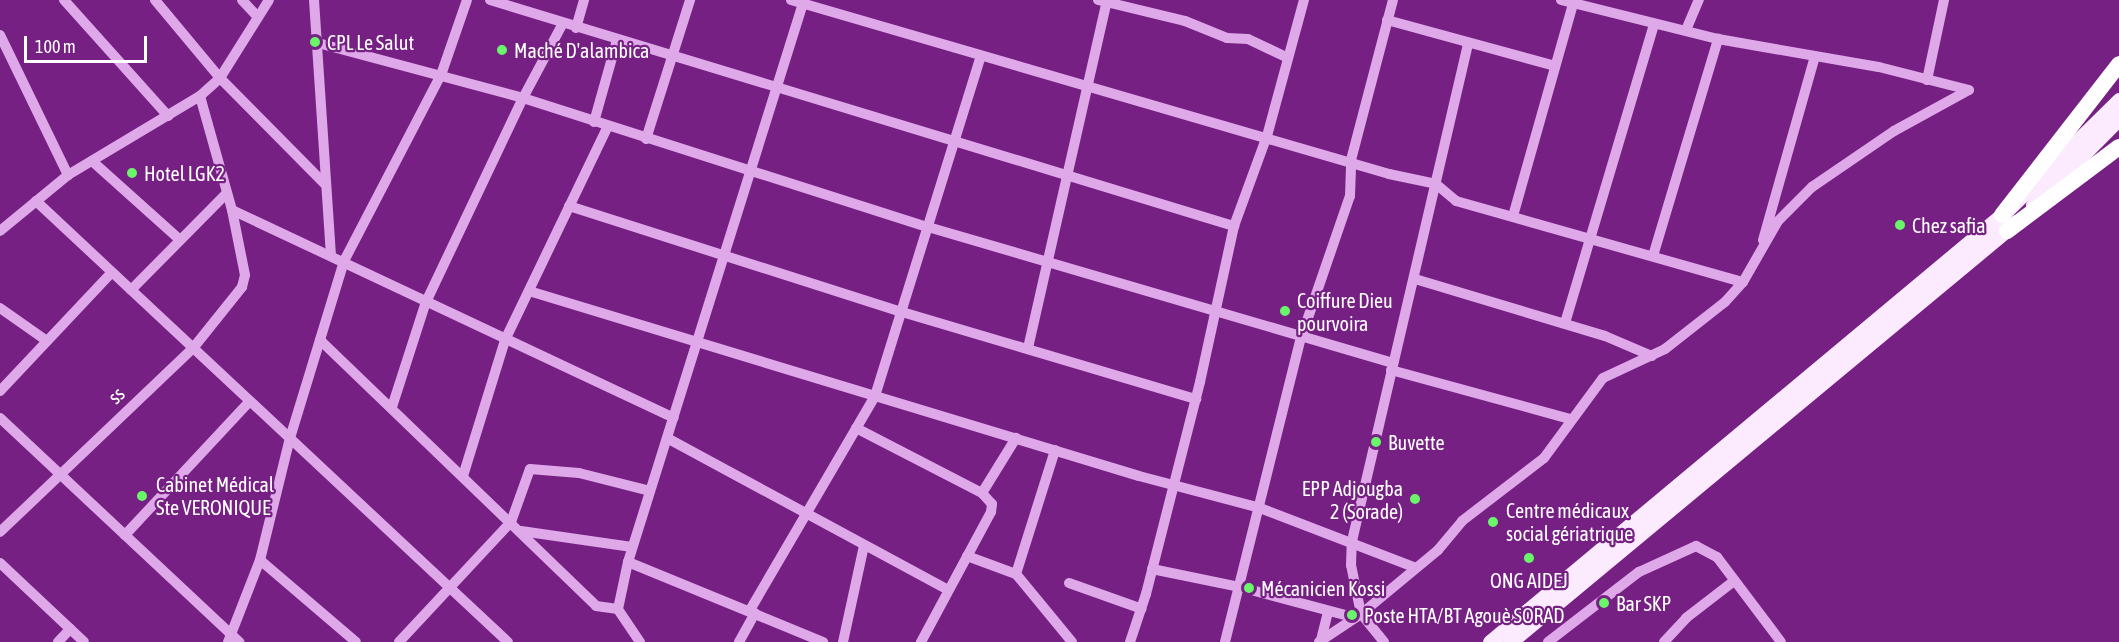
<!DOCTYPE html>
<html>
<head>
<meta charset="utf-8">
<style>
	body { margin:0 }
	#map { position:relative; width:2119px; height:642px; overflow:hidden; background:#762084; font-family:"Asap Condensed",sans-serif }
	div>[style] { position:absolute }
	.minor>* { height:10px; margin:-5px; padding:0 5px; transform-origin:5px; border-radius:5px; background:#dfa8e9 }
	.major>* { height:15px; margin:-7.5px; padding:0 7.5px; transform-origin:7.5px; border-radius:7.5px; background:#fcebfe }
	.highway>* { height:16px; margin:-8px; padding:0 8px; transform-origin:8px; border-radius:8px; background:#fff }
	.dots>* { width:16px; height:16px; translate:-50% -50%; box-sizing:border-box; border:3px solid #762084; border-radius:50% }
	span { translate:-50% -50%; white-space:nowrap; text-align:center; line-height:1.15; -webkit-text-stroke:4.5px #762084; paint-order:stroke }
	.poi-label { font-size:20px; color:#fff }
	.left { translate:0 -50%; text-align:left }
	.right { translate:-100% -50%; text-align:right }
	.street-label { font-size:20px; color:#fff }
	.scale { position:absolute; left:24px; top:36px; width:123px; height:27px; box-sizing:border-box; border:3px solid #fff; border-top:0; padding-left:8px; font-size:18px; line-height:21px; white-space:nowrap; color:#fff; -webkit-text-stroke:4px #762084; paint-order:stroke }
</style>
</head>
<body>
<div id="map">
	<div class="minor">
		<div style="left:64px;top:0;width:156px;rotate:48.1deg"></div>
		<div style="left:155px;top:0;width:102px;rotate:50.2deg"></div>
		<div style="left:220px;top:78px;width:149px;rotate:45.3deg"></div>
		<div style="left:242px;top:0;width:23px;rotate:47deg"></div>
		<div style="left:314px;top:0;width:256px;rotate:86.2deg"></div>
		<div style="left:490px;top:0;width:778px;rotate:16.9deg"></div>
		<div style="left:791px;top:0;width:623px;rotate:16.22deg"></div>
		<div style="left:1389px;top:174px;width:48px;rotate:12deg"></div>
		<div style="left:1436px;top:184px;width:26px;rotate:40deg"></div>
		<div style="left:1456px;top:201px;width:298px;rotate:15.8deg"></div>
		<div style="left:1098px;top:0;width:89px;rotate:13.6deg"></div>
		<div style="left:1185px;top:21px;width:45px;rotate:22deg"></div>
		<div style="left:1227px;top:38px;width:21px;rotate:3deg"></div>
		<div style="left:1248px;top:39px;width:42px;rotate:25.3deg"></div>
		<div style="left:1561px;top:0;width:162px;rotate:14deg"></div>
		<div style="left:1718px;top:39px;width:163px;rotate:9.9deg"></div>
		<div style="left:1879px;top:67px;width:93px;rotate:14.3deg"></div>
		<div style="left:1387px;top:20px;width:174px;rotate:15.3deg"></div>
		<div style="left:576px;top:28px;width:29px;rotate:-74deg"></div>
		<div style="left:1686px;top:30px;width:33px;rotate:-67deg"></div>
		<div style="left:0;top:35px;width:156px;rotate:64.1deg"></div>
		<div style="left:318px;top:43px;width:212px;rotate:15deg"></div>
		<div style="left:523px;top:98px;width:425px;rotate:17.7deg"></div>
		<div style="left:928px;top:227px;width:484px;rotate:16.3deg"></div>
		<div style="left:1927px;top:80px;width:82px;rotate:-78deg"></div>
		<div style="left:594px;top:122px;width:85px;rotate:-74.3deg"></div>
		<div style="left:646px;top:139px;width:146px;rotate:-72.4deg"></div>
		<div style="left:92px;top:161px;width:118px;rotate:41.9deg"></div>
		<div style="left:36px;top:201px;width:646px;rotate:43.06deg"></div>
		<div style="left:569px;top:206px;width:349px;rotate:17.7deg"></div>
		<div style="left:902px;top:312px;width:307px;rotate:16.5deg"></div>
		<div style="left:232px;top:210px;width:488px;rotate:25.2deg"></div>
		<div style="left:1513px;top:216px;width:220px;rotate:-74.2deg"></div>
		<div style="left:0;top:231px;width:88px;rotate:-39.5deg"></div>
		<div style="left:68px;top:175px;width:154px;rotate:-30.9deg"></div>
		<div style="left:200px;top:96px;width:27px;rotate:-42deg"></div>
		<div style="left:220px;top:78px;width:92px;rotate:-57.9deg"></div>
		<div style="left:1763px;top:240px;width:191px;rotate:-74.2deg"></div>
		<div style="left:1653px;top:256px;width:227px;rotate:-73.3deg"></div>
		<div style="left:1415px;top:279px;width:198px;rotate:16.7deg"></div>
		<div style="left:1605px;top:336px;width:51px;rotate:23.1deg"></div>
		<div style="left:131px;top:290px;width:136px;rotate:-45.3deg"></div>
		<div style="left:529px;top:291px;width:637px;rotate:16.87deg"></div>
		<div style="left:1139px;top:476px;width:125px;rotate:14.8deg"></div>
		<div style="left:1260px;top:508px;width:165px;rotate:21deg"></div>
		<div style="left:0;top:308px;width:57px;rotate:35.1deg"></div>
		<div style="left:1565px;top:323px;width:312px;rotate:-73.4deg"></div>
		<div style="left:320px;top:340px;width:383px;rotate:43.9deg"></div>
		<div style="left:596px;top:606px;width:22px;rotate:8deg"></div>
		<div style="left:1028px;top:348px;width:357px;rotate:-77.2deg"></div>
		<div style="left:1391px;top:370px;width:186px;rotate:15.3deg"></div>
		<div style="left:0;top:391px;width:163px;rotate:-46.7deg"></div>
		<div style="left:392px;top:407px;width:110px;rotate:-72.1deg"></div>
		<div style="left:426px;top:302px;width:226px;rotate:-64.6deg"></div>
		<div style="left:523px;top:98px;width:85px;rotate:-61.9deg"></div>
		<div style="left:0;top:418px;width:328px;rotate:43.1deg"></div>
		<div style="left:856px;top:428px;width:142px;rotate:27.3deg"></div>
		<div style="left:982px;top:493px;width:15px;rotate:48deg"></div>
		<div style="left:992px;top:504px;width:8px;rotate:97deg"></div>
		<div style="left:991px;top:512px;width:148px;rotate:118.3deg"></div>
		<div style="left:667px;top:438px;width:319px;rotate:28.4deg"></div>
		<div style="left:463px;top:476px;width:142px;rotate:-72.8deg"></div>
		<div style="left:505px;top:340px;width:237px;rotate:-64.3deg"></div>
		<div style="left:982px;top:493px;width:65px;rotate:-58.3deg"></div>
		<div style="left:521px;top:531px;width:112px;rotate:8.2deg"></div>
		<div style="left:0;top:532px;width:268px;rotate:-43.6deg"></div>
		<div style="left:194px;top:347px;width:77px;rotate:-51.3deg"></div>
		<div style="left:242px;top:287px;width:12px;rotate:-76deg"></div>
		<div style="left:245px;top:275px;width:66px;rotate:-101.3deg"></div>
		<div style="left:232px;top:210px;width:118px;rotate:-105.7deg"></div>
		<div style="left:125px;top:535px;width:183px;rotate:-47deg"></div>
		<div style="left:967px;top:556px;width:52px;rotate:20.2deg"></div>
		<div style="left:1016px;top:574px;width:88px;rotate:50.5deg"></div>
		<div style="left:260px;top:560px;width:126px;rotate:40.5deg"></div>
		<div style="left:628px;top:562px;width:211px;rotate:22.3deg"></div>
		<div style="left:0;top:563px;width:115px;rotate:43.2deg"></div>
		<div style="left:1152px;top:569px;width:90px;rotate:11.6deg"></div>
		<div style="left:1240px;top:587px;width:117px;rotate:14.9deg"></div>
		<div style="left:1016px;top:574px;width:130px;rotate:-72.5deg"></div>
		<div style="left:1069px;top:583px;width:77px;rotate:19.6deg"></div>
		<div style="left:750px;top:610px;width:248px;rotate:-59.7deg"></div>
		<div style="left:875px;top:396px;width:356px;rotate:-72.7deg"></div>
		<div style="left:1321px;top:640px;width:29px;rotate:-76deg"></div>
		<div style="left:58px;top:642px;width:18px;rotate:-47deg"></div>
		<div style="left:228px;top:642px;width:88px;rotate:-68.7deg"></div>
		<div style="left:260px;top:560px;width:126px;rotate:-76.2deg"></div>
		<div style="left:290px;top:438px;width:185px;rotate:-73deg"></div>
		<div style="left:344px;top:261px;width:210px;rotate:-62.5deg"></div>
		<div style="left:441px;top:75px;width:79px;rotate:-70.9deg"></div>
		<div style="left:399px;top:642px;width:164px;rotate:-47deg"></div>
		<div style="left:511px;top:522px;width:56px;rotate:-70.3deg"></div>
		<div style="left:530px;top:469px;width:49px;rotate:4.7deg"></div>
		<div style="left:579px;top:473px;width:73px;rotate:14.2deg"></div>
		<div style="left:640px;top:642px;width:40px;rotate:-124deg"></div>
		<div style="left:618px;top:609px;width:48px;rotate:-78deg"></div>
		<div style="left:628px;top:562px;width:589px;rotate:-72.61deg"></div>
		<div style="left:739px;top:642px;width:33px;rotate:-61deg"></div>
		<div style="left:843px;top:642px;width:98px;rotate:-77.7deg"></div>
		<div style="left:1130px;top:642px;width:51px;rotate:-71.6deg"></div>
		<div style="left:1146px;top:594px;width:219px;rotate:-75.7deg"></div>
		<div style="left:1200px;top:382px;width:160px;rotate:-77.7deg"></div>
		<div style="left:1234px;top:226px;width:96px;rotate:-69.9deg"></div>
		<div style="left:1267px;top:136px;width:141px;rotate:-74.8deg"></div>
		<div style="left:1225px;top:642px;width:313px;rotate:-76deg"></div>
		<div style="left:1301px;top:338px;width:150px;rotate:-71deg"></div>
		<div style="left:1350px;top:196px;width:36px;rotate:-88deg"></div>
		<div style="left:1351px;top:160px;width:165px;rotate:-75.3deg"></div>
		<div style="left:1319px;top:642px;width:50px;rotate:-33.7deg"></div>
		<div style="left:1361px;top:614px;width:100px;rotate:-39.7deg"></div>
		<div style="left:1438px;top:550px;width:38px;rotate:-50deg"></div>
		<div style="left:1462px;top:521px;width:103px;rotate:-37.5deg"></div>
		<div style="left:1544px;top:458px;width:99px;rotate:-53.6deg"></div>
		<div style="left:1603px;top:378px;width:68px;rotate:-25.1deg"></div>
		<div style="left:1665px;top:349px;width:76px;rotate:-38.1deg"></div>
		<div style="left:1725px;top:302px;width:27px;rotate:-48deg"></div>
		<div style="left:1743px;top:282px;width:70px;rotate:-60.2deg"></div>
		<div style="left:1778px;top:221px;width:48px;rotate:-45deg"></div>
		<div style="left:1812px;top:187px;width:99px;rotate:-34.3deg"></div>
		<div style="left:1894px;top:131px;width:85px;rotate:-28.7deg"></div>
		<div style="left:1384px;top:642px;width:36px;rotate:-129deg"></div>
		<div style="left:1361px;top:614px;width:50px;rotate:-101.5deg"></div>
		<div style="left:1351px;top:565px;width:24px;rotate:-88deg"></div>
		<div style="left:1352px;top:541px;width:510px;rotate:-76.86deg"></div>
		<div style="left:1548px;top:642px;width:115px;rotate:-37.6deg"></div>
		<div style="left:1639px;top:572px;width:63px;rotate:-24.5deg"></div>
		<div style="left:1696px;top:546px;width:24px;rotate:28deg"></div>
		<div style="left:1717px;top:557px;width:106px;rotate:53deg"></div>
		<div style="left:1664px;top:642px;width:33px;rotate:-47deg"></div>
		<div style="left:1686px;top:618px;width:61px;rotate:-37.6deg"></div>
	</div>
	<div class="major">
		<div style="left:2033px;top:205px;width:122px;rotate:-45.3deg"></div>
		<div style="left:1490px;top:642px;width:667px;rotate:-39.83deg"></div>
		<div style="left:2002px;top:215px;width:164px;rotate:-44.5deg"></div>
		<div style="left:1510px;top:642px;width:658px;rotate:-39.69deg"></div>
	</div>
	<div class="highway">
		<div style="left:2002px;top:215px;width:191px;rotate:-52.2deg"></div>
		<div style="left:2007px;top:231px;width:140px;rotate:-36.9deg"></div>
	</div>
	<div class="dots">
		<div style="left:315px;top:42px;background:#69f669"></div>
		<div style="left:502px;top:50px;background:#69f669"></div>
		<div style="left:132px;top:173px;background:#69f669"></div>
		<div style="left:1900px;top:225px;background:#69f669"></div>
		<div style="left:1285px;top:311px;background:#69f669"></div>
		<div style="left:1376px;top:442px;background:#69f669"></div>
		<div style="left:142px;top:496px;background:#69f669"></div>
		<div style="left:1415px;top:499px;background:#69f669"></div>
		<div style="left:1493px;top:522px;background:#69f669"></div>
		<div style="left:1529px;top:558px;background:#69f669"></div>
		<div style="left:1249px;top:588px;background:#69f669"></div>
		<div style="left:1604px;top:603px;background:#69f669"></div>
		<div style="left:1352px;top:615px;background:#69f669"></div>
	</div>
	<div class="poi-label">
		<span class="left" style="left:327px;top:42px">CPL Le Salut</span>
		<span class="left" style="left:514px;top:50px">Maché D'alambica</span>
		<span class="left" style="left:144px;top:173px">Hotel LGK2</span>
		<span class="left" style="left:1912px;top:225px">Chez safia</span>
		<span class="left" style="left:1297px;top:312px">Coiffure Dieu<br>pourvoira</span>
		<span class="left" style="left:1388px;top:442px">Buvette</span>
		<span class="left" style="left:156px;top:496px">Cabinet Médical<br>Ste VERONIQUE</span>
		<span class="right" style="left:1403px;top:500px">EPP Adjougba<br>2 (Sorade)</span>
		<span class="left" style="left:1506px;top:522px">Centre médicaux<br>social gériatrique</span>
		<span style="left:1529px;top:580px">ONG AIDEJ</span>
		<span class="left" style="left:1261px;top:588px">Mécanicien Kossi</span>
		<span class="left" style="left:1616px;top:603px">Bar SKP</span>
		<span class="left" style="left:1364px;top:615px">Poste HTA/BT Agouè SORAD</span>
	</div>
	<div class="street-label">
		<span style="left:116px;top:395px;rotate:-43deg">ss</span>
	</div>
	<div class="scale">100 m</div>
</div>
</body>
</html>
